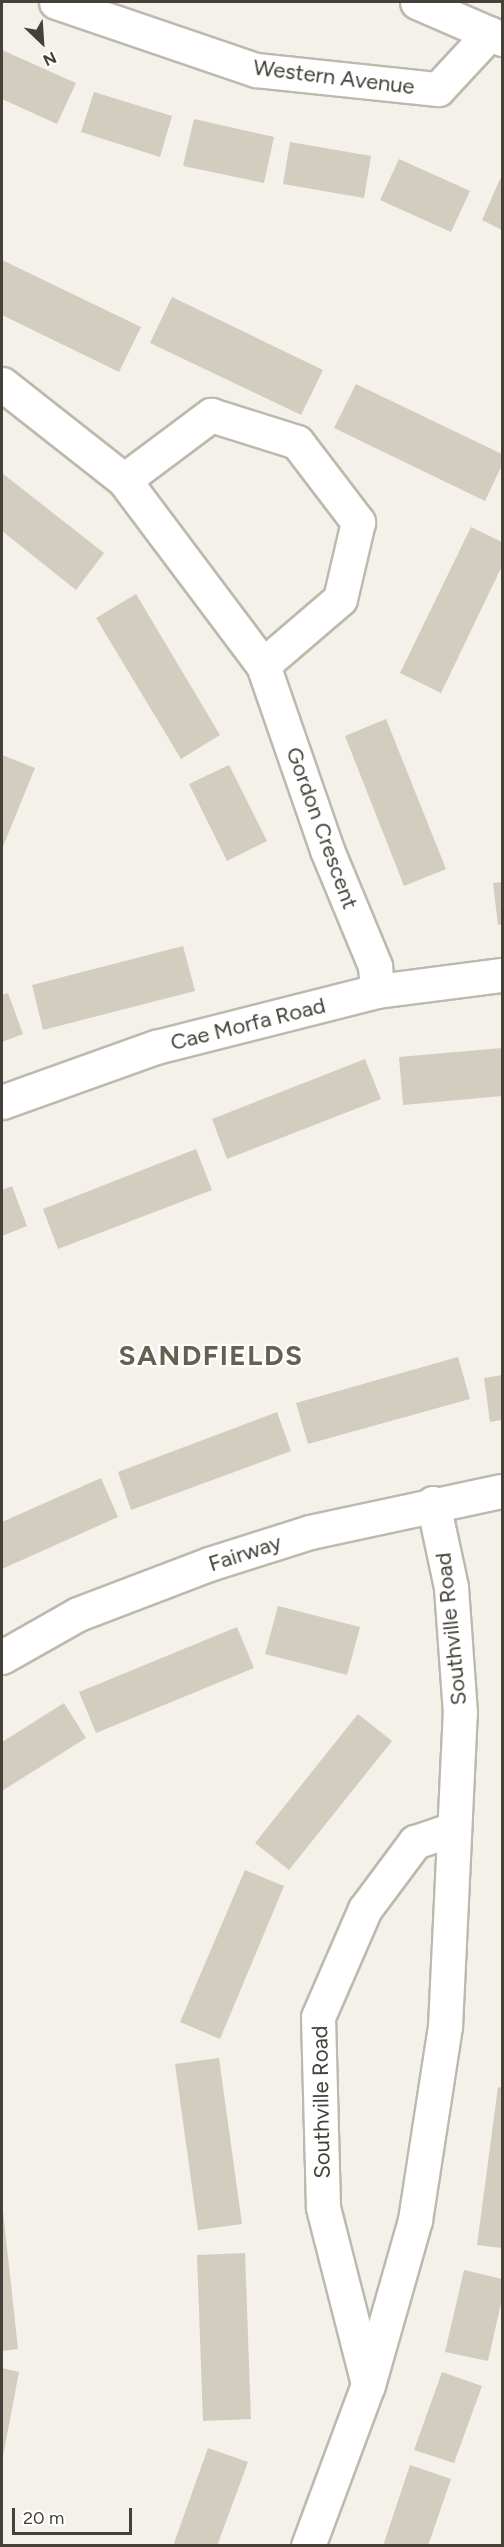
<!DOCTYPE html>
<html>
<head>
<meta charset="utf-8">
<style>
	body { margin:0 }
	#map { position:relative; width:504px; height:2547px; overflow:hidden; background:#f3f1e9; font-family:Figtree,sans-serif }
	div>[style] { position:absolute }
	.building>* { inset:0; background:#d3cdbf }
	.roads { filter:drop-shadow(2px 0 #bdb9ac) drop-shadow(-2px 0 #bdb9ac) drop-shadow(0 2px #bdb9ac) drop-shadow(0 -2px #bdb9ac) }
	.minor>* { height:33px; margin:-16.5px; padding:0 16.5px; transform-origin:16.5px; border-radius:16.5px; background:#fff }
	span { translate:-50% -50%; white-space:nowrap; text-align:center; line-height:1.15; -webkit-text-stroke:4.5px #fff; paint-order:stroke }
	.street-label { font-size:22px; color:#454138 }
	.district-label { font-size:28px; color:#676050; font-weight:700; letter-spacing:1.5px }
	.frame { position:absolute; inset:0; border:3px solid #454138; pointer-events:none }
	.north { position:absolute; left:12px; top:12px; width:60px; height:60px; -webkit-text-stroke:4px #fff; paint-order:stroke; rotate:155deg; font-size:16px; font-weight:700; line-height:24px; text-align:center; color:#454138 }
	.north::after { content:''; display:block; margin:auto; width:21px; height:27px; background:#454138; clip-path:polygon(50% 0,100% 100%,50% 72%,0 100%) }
	.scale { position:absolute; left:12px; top:2508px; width:120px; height:27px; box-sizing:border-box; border:3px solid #454138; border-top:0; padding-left:8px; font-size:18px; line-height:21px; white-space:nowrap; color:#454138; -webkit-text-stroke:4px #fff; paint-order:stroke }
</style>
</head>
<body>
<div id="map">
	<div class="building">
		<div style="clip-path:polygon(2px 50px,76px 83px,57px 124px,2px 99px)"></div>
		<div style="clip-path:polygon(94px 92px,172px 116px,160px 157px,81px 132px)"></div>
		<div style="clip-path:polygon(194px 119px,274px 137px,264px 183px,183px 166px)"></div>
		<div style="clip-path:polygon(290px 142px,371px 156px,364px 198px,283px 184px)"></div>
		<div style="clip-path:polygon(399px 159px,470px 191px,451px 232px,380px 200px)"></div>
		<div style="clip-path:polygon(500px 179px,502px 180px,502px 230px,482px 220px)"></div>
		<div style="clip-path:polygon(2px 260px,141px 327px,119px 372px,2px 315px)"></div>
		<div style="clip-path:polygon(172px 297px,323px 370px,301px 415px,150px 343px)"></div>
		<div style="clip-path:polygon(356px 384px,502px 454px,502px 465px,485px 501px,334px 428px)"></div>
		<div style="clip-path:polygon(2px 473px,104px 553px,76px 590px,2px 531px)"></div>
		<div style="clip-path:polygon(471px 527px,502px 542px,502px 566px,441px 693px,400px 673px)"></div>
		<div style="clip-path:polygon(136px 594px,220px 735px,181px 759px,96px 618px)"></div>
		<div style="clip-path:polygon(386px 719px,446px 869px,404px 886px,345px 736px)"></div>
		<div style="clip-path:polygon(2px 755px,35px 768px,2px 849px)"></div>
		<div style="clip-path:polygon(229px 765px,267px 841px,227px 861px,189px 784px)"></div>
		<div style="clip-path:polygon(502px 882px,502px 924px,498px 925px,493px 883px)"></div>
		<div style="clip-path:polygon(183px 946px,195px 991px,43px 1030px,32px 985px)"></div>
		<div style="clip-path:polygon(8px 993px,23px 1034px,2px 1042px,2px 995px)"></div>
		<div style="clip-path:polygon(502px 1048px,502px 1096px,403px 1105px,399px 1057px)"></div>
		<div style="clip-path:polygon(365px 1059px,381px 1099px,227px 1159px,212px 1119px)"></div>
		<div style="clip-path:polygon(196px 1149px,212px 1190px,58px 1249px,43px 1209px)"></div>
		<div style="clip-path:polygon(12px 1186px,27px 1226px,2px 1236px,2px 1190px)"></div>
		<div style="clip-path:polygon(458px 1357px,470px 1399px,308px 1444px,296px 1403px)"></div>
		<div style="clip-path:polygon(502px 1375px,502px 1420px,490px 1422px,484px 1378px)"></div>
		<div style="clip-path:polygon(277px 1412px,291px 1451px,131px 1510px,118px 1472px)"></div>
		<div style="clip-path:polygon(101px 1478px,118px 1517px,2px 1569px,2px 1522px)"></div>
		<div style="clip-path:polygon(278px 1606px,360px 1627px,347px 1675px,265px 1654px)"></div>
		<div style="clip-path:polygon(237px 1627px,254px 1668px,96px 1733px,79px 1692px)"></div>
		<div style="clip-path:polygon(64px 1703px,86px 1738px,2px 1791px,2px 1742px)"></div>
		<div style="clip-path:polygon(358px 1714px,392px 1741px,289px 1870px,255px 1843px)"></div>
		<div style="clip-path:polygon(245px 1870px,284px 1886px,220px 2039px,180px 2022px)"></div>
		<div style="clip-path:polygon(219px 2058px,242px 2224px,198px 2230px,175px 2064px)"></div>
		<div style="clip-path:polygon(498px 2087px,502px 2088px,502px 2248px,477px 2245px)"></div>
		<div style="clip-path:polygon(2px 2202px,18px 2349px,2px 2351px)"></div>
		<div style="clip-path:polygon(245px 2253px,251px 2419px,203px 2421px,197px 2255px)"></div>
		<div style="clip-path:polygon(464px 2270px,502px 2279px,502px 2299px,488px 2361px,445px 2352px)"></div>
		<div style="clip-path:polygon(2px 2368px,19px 2372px,3px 2456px,2px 2456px)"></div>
		<div style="clip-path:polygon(442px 2372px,482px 2386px,454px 2463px,414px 2450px)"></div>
		<div style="clip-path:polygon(208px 2448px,248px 2462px,217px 2546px,173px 2546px)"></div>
		<div style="clip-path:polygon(410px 2465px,451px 2479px,428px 2546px,383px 2546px)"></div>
	</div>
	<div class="roads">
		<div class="minor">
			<div style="left:56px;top:2px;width:211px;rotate:18.8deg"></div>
			<div style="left:256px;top:70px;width:183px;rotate:6deg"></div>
			<div style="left:438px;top:89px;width:76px;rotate:-47.1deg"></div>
			<div style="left:417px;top:2px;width:93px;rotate:23.5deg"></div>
			<div style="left:2px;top:384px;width:155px;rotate:38.2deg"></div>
			<div style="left:124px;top:480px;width:231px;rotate:53.1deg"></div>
			<div style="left:263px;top:665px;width:196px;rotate:70.9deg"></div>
			<div style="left:327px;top:850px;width:126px;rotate:67.5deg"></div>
			<div style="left:375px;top:966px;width:25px;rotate:85deg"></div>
			<div style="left:124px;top:480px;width:109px;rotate:-36.8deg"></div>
			<div style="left:211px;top:415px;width:90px;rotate:17.4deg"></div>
			<div style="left:297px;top:442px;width:101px;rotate:52.7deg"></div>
			<div style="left:358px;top:522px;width:79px;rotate:103.2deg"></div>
			<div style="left:340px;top:599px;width:101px;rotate:139.4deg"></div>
			<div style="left:2px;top:1102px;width:164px;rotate:-19.7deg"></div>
			<div style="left:156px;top:1047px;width:228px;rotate:-14.2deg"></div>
			<div style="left:377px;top:991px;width:126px;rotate:-7.3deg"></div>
			<div style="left:2px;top:1657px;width:87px;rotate:-29.5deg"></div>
			<div style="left:78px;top:1614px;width:140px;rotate:-20.9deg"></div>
			<div style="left:209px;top:1564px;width:106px;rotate:-17.6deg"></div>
			<div style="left:310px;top:1532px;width:196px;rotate:-12.1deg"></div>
			<div style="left:368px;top:2384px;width:183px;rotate:-104.3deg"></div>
			<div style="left:323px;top:2207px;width:190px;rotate:-91.5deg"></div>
			<div style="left:318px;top:2017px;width:118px;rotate:-66.5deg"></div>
			<div style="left:365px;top:1909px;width:84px;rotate:-53.3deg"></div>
			<div style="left:415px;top:1842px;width:40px;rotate:-18.9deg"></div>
			<div style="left:308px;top:2546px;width:172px;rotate:-69.6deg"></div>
			<div style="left:368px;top:2385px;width:172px;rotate:-74.1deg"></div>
			<div style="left:415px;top:2220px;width:195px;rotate:-81.2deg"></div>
			<div style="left:445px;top:2027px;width:314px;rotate:-87.3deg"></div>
			<div style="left:460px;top:1713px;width:126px;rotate:-94.1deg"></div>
			<div style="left:451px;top:1587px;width:86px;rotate:-102.1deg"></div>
		</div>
	</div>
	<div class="street-label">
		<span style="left:334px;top:77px;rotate:7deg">Western Avenue</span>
		<span style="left:322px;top:828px;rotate:70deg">Gordon Crescent</span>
		<span style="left:248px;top:1024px;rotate:-14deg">Cae Morfa Road</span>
		<span style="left:245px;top:1553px;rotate:-18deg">Fairway</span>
		<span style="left:451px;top:1629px;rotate:-96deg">Southville Road</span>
		<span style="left:321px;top:2102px;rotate:-91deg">Southville Road</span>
	</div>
	<div class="district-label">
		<span style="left:211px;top:1355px">SANDFIELDS</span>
	</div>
	<div class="frame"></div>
	<div class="north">N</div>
	<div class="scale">20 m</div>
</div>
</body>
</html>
